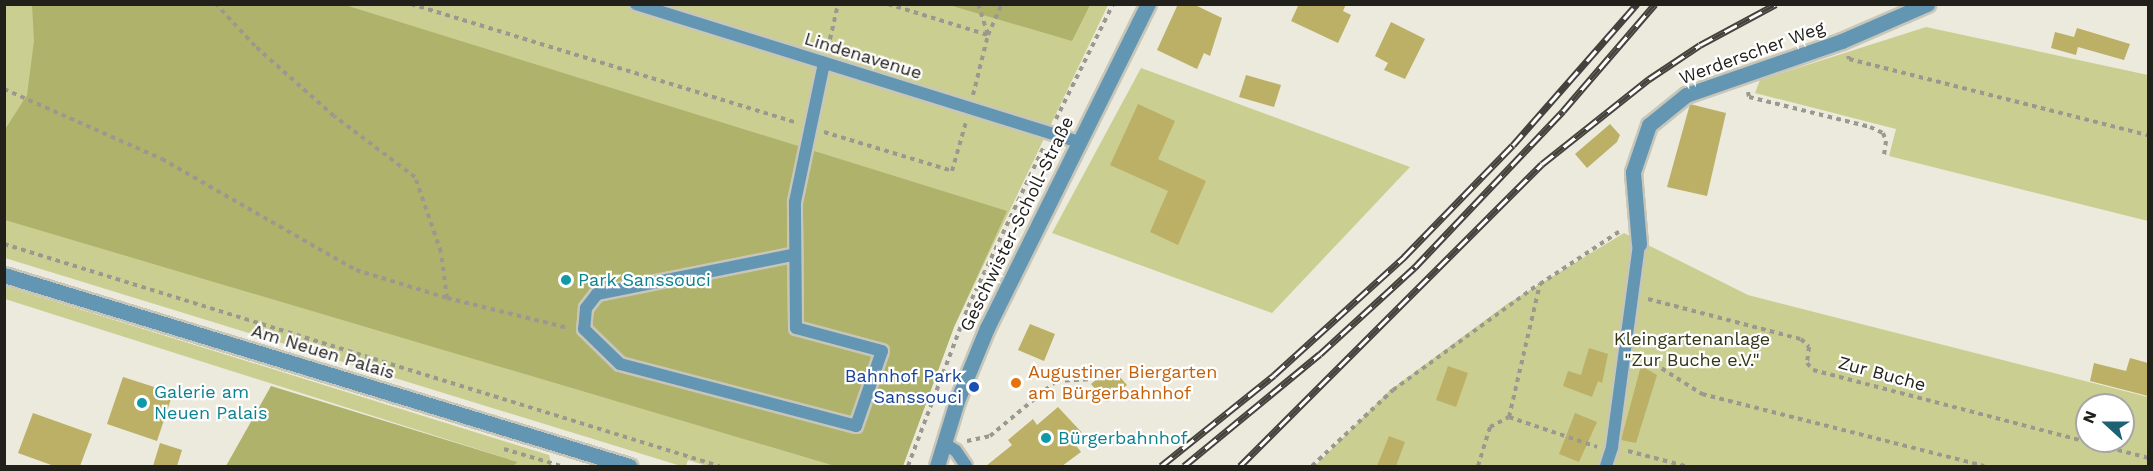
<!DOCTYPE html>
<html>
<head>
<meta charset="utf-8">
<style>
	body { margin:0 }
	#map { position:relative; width:2153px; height:471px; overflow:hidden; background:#eceadc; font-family:"Work Sans",sans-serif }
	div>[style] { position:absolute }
	.green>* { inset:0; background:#cacf91 }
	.forest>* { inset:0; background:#aeb26a }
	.building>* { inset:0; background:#bcaf66 }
	.path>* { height:4px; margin-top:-2px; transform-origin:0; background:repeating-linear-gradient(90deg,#9b998f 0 4.5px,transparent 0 9px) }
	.roads { filter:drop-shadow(2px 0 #c7c6b9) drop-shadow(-2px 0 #c7c6b9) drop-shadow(0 2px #c7c6b9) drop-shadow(0 -2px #c7c6b9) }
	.service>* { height:12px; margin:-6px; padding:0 6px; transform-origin:6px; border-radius:6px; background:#6396b3 }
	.minor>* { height:15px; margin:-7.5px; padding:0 7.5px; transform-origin:7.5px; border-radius:7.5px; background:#6396b3 }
	.tertiary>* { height:15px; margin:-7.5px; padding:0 7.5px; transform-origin:7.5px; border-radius:7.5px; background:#6396b3 }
	.rail>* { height:7px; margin-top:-3.5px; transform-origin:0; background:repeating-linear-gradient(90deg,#fff 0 14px,#44423c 0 28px); box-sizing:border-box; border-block:2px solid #44423c }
	.dots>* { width:16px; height:16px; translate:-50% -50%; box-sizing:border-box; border:3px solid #fff; border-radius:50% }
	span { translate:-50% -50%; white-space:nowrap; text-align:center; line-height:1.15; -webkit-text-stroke:4.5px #fff; paint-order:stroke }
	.street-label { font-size:18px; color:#21201b }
	.culture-label { font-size:18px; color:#0d838f }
	.left { translate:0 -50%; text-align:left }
	.park-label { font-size:18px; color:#343616 }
	.food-label { font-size:18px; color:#c56008 }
	.transit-label { font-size:18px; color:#164399 }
	.right { translate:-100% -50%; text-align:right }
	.frame { position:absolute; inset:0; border:6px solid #21201b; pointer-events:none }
	.north { position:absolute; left:2075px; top:393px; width:60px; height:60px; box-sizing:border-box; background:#fff; border:2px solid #a6a6a4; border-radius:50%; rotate:291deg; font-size:16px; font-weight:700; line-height:24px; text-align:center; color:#21201b }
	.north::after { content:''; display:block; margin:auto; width:21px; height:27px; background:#1d6174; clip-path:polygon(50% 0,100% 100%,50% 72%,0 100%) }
</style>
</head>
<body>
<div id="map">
	<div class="green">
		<div style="clip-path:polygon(4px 5px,1108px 5px,954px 327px,903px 466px,707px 466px,688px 460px,686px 466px,681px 466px,5px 258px)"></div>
		<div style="clip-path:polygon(1926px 27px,2148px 75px,2148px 221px,1889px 156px,1896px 129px,1755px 93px,1760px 80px)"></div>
		<div style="clip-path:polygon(1141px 68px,1410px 167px,1272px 313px,1052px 233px)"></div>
		<div style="clip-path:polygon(evenodd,1624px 233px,1748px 295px,2148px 397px,2148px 466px,1315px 466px,1389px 391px,1507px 304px,1624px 233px,2087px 405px,2123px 405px,2123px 441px,2087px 441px,2087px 405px)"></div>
		<div style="clip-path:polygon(5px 286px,549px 455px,552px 466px,513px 466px,518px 462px,5px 299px)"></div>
	</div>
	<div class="forest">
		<div style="clip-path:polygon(32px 5px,345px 5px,1007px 211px,954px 327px,903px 466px,835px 466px,5px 220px,4px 131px,27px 95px,34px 41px)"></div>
		<div style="clip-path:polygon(949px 5px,1090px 5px,1072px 41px)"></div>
		<div style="clip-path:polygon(271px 386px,518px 462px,513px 466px,226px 466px)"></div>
	</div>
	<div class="building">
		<div style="clip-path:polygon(1178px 4px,1193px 4px,1222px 18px,1210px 56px,1204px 53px,1197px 69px,1157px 50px)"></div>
		<div style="clip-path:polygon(1299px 4px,1346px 4px,1343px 11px,1351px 15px,1338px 43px,1291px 21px)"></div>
		<div style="clip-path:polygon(1391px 22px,1425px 39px,1405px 79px,1384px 70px,1388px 63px,1375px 56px)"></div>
		<div style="clip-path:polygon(2077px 28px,2130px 44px,2124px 60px,2078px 47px,2076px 55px,2051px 48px,2055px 32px,2074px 37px)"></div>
		<div style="clip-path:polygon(1246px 75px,1281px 85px,1274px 107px,1239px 97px)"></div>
		<div style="clip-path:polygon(1138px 104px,1175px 121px,1158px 159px,1206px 181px,1178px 245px,1150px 232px,1168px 191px,1110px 165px)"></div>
		<div style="clip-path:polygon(1690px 104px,1726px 113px,1707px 196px,1667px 187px)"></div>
		<div style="clip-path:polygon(1610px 124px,1620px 135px,1617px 142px,1587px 168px,1575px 154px)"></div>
		<div style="clip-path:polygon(1030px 324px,1055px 334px,1044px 361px,1018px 350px)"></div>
		<div style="clip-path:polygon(1589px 348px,1608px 354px,1602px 383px,1598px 381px,1592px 397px,1563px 386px,1568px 371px,1581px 375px)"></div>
		<div style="clip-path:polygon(2130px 358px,2148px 363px,2148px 396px,2090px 381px,2094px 363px,2126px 371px)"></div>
		<div style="clip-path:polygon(1448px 366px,1468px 373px,1456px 407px,1436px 400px)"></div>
		<div style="clip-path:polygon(1641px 366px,1657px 375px,1636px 443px,1621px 440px)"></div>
		<div style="clip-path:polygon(1111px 367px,1127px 385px,1107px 402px,1091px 384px)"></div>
		<div style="clip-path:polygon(123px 377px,173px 393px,157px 441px,107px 424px)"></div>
		<div style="clip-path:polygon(1058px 407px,1086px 437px,1075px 444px,1081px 452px,1062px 466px,986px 466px,1012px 445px,1008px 440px,1033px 419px,1037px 425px)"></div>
		<div style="clip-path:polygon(33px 413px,92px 434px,80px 466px,54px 466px,18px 453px)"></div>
		<div style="clip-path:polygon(1575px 413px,1597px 422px,1579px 462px,1559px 454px)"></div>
		<div style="clip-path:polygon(1389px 436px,1405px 442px,1396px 466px,1377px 466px)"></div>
		<div style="clip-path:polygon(160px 443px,182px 450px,177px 466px,153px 466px)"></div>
	</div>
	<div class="path">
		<div style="left:411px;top:4px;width:404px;rotate:17.1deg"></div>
		<div style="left:888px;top:4px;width:105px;rotate:17.2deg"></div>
		<div style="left:978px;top:4px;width:32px;rotate:72deg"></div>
		<div style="left:828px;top:48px;width:45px;rotate:-77.2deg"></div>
		<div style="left:1848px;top:56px;width:3px;rotate:72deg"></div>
		<div style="left:1849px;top:59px;width:309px;rotate:14.3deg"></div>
		<div style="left:4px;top:89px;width:173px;rotate:23.9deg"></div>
		<div style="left:162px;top:159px;width:224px;rotate:29.8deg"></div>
		<div style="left:356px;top:270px;width:95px;rotate:17.1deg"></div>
		<div style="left:447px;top:298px;width:46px;rotate:-97.4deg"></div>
		<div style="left:441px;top:252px;width:79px;rotate:-109.1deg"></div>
		<div style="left:415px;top:177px;width:101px;rotate:-143deg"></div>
		<div style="left:334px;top:116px;width:106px;rotate:-138.5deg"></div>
		<div style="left:255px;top:46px;width:57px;rotate:-132.9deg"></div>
		<div style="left:1748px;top:92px;width:5px;rotate:79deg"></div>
		<div style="left:1749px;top:97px;width:125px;rotate:13.9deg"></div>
		<div style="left:1870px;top:127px;width:14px;rotate:25deg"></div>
		<div style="left:1883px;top:133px;width:9px;rotate:69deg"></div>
		<div style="left:1886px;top:141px;width:14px;rotate:98deg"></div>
		<div style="left:973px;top:95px;width:62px;rotate:-76deg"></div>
		<div style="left:988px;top:35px;width:34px;rotate:-66deg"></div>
		<div style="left:1056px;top:119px;width:128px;rotate:-63.6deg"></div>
		<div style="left:824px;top:132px;width:134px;rotate:16.9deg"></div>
		<div style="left:952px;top:171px;width:51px;rotate:-74.1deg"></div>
		<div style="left:4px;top:244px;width:749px;rotate:17.25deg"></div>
		<div style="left:447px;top:298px;width:125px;rotate:13.9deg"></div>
		<div style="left:1648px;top:299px;width:158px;rotate:14.7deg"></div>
		<div style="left:1801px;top:339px;width:11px;rotate:45deg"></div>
		<div style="left:1809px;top:347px;width:16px;rotate:97deg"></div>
		<div style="left:1807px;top:363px;width:9px;rotate:49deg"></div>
		<div style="left:1813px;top:370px;width:346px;rotate:14.7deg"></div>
		<div style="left:1639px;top:354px;width:75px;rotate:32.4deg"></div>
		<div style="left:1702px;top:394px;width:291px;rotate:14.3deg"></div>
		<div style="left:1509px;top:417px;width:93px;rotate:18.8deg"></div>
		<div style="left:967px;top:441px;width:24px;rotate:-12deg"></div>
		<div style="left:990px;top:436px;width:86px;rotate:-39.8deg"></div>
		<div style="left:1056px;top:381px;width:34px;rotate:-3deg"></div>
		<div style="left:504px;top:449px;width:59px;rotate:16.6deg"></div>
		<div style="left:1628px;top:451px;width:59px;rotate:14.7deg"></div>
		<div style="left:908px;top:466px;width:170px;rotate:-69.3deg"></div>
		<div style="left:968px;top:307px;width:176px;rotate:-64.7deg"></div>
		<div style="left:1312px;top:466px;width:111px;rotate:-43.2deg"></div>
		<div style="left:1393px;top:390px;width:180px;rotate:-36deg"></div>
		<div style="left:1478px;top:466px;width:41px;rotate:-72.9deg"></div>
		<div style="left:1490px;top:427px;width:21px;rotate:-28deg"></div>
		<div style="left:1509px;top:417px;width:137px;rotate:-76.9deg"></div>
		<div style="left:1540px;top:284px;width:96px;rotate:-33.5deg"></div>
	</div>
	<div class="roads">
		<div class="service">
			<div style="left:636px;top:4px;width:463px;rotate:17.3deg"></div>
			<div style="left:792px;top:255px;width:199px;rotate:168.7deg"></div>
			<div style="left:597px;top:294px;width:18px;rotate:128deg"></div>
			<div style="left:586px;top:308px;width:21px;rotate:95deg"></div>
			<div style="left:584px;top:329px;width:50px;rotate:44.2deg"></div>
			<div style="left:620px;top:364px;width:244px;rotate:14.7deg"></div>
			<div style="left:856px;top:426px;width:79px;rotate:-70.9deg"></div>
			<div style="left:882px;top:351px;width:89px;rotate:-165deg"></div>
			<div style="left:796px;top:328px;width:126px;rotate:-90.5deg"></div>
			<div style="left:795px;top:202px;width:142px;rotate:-78.2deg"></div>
			<div style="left:944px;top:443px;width:14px;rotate:34deg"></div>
			<div style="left:956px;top:451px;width:18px;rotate:56deg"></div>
			<div style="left:1606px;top:466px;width:20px;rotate:-72deg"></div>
			<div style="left:1612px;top:447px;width:205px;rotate:-82.4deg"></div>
		</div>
		<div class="minor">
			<div style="left:1639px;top:244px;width:72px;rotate:-94.8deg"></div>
			<div style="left:1633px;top:172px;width:50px;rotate:-71.2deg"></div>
			<div style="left:1649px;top:125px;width:48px;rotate:-39deg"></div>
			<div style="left:1686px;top:95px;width:165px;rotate:-19.1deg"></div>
			<div style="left:1842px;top:41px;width:93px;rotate:-23.5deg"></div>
		</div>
		<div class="tertiary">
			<div style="left:4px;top:275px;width:654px;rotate:16.99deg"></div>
			<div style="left:937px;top:466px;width:68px;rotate:-72.9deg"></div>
			<div style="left:957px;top:401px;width:79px;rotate:-67.7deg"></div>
			<div style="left:987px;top:328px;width:362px;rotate:-63.6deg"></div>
		</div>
	</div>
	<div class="rail">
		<div style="left:1161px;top:466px;width:145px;rotate:-38.8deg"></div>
		<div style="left:1274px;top:375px;width:176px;rotate:-42.2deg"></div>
		<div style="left:1404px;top:257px;width:156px;rotate:-45.8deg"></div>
		<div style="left:1513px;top:145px;width:188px;rotate:-48.7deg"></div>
		<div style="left:1184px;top:466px;width:176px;rotate:-39.5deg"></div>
		<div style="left:1320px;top:354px;width:129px;rotate:-42.5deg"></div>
		<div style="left:1415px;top:267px;width:215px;rotate:-46.5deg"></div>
		<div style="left:1563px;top:111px;width:141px;rotate:-49.3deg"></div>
		<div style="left:1240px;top:466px;width:427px;rotate:-45deg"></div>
		<div style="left:1542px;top:164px;width:137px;rotate:-38.5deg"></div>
		<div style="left:1649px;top:79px;width:61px;rotate:-33.7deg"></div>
		<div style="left:1700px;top:45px;width:86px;rotate:-28.3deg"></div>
	</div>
	<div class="dots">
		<div style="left:566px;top:280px;background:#0f9aa8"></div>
		<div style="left:1016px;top:383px;background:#e8710a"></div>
		<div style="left:974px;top:387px;background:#1a4fb4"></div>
		<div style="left:142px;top:403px;background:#0f9aa8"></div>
		<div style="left:1046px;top:438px;background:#0f9aa8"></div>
	</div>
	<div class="street-label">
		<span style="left:1752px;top:53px;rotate:-20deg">Werderscher Weg</span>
		<span style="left:863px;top:56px;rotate:17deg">Lindenavenue</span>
		<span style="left:1017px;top:224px;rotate:-64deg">Geschwister-Scholl-Straße</span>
		<span style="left:323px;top:352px;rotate:17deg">Am Neuen Palais</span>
		<span style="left:1882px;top:374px;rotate:15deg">Zur Buche</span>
	</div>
	<div class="culture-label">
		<span class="left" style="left:578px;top:280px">Park Sanssouci</span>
		<span class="left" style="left:154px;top:403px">Galerie am<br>Neuen Palais</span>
		<span class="left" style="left:1058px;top:438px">Bürgerbahnhof</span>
	</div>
	<div class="park-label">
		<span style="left:1692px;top:350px">Kleingartenanlage<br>"Zur Buche e.V."</span>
	</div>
	<div class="food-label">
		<span class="left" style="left:1028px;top:383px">Augustiner Biergarten<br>am Bürgerbahnhof</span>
	</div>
	<div class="transit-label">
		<span class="right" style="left:962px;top:387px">Bahnhof Park<br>Sanssouci</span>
	</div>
	<div class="frame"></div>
	<div class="north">N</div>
</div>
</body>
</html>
